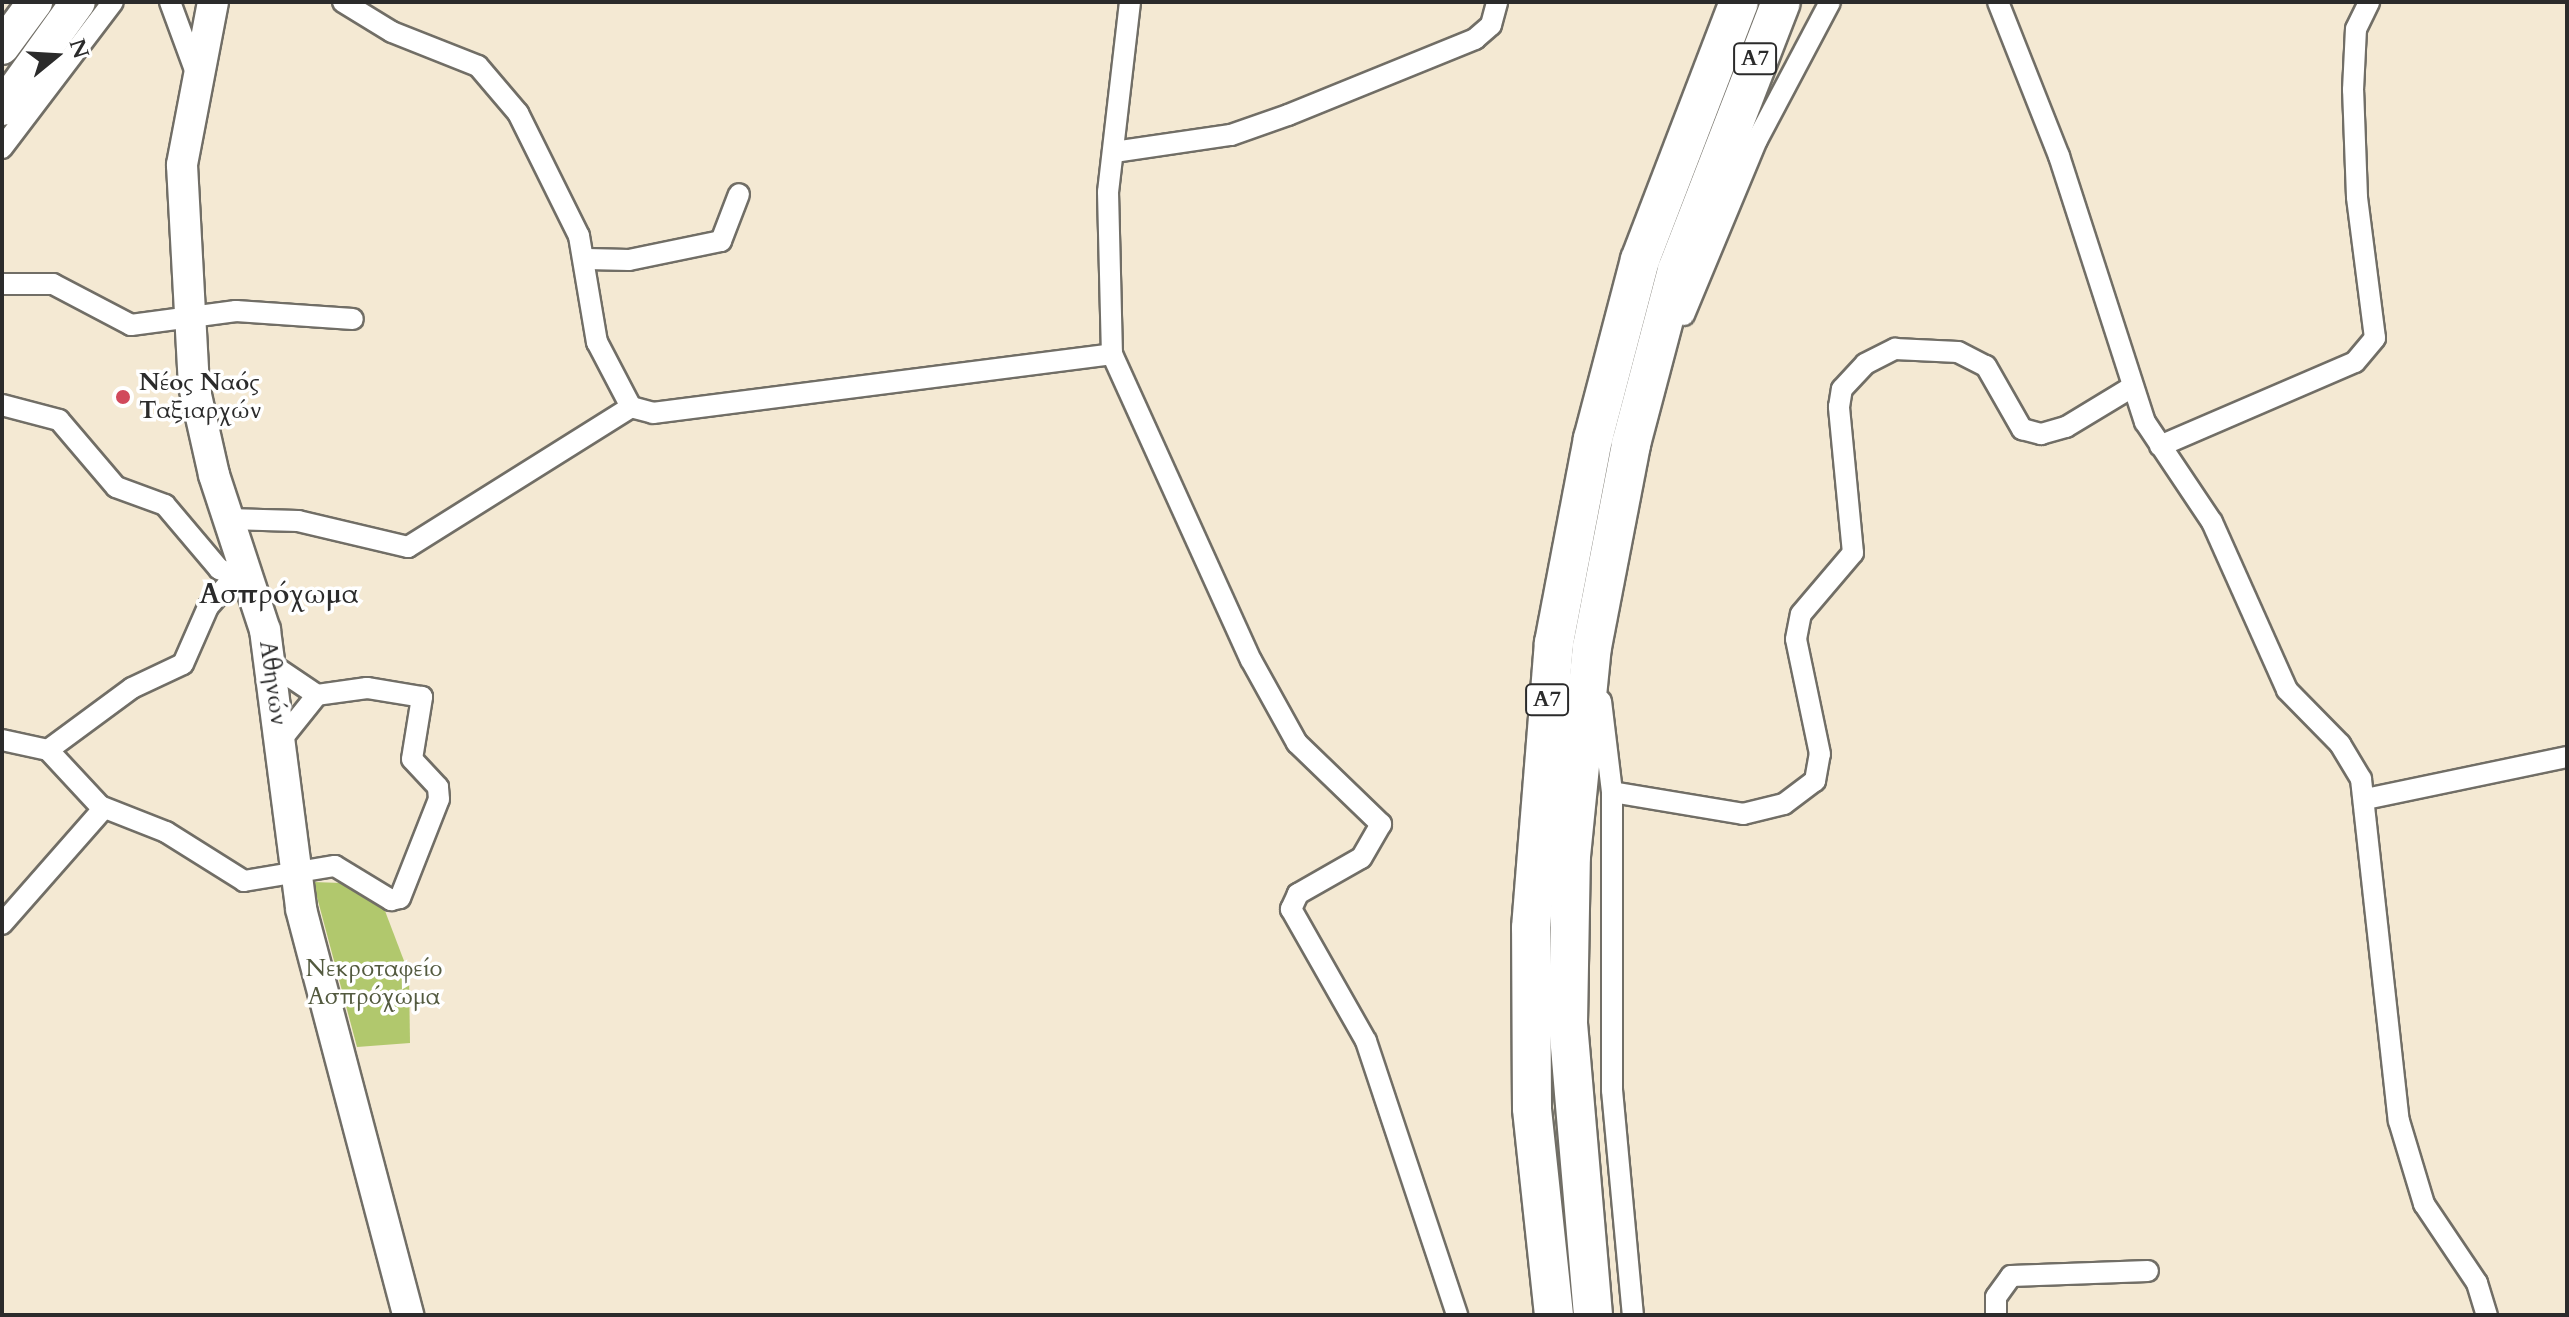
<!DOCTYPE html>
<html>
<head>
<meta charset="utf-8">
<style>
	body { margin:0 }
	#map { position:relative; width:2569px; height:1317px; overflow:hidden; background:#f4e9d3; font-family:Cardo,serif }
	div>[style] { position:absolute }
	.green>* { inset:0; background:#b1c86d }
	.roads { filter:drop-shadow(2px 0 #716e66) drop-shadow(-2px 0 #716e66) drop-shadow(0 2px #716e66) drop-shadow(0 -2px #716e66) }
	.minor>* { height:20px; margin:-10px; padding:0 10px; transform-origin:10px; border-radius:10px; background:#fff }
	.secondary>* { height:30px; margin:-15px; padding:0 15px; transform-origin:15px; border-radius:15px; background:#fff }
	.primary>* { height:34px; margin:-17px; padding:0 17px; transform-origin:17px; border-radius:17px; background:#fff }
	.motorway>* { height:38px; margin:-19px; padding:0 19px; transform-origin:19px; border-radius:19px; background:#fff }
	.dots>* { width:22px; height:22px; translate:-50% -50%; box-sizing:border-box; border:4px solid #fff; border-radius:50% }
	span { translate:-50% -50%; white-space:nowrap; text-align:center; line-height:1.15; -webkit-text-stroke:7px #fff; paint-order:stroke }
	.shield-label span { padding:2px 6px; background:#fff; border:2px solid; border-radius:6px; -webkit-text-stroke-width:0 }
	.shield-label { font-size:22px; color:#2b2b2b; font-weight:700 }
	.poi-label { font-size:24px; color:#2b2b2b; font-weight:700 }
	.left { translate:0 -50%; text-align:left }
	.street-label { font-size:24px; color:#2b2b2b }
	.park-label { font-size:24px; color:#535a3f }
	.quarter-label { font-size:28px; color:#2b2b2b; font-weight:700 }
	.frame { position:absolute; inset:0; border:4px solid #2b2b2b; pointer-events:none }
	.north { position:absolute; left:16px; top:16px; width:80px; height:80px; -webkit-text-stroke:6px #fff; paint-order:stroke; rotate:72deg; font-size:22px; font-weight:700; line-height:32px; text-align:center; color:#2b2b2b }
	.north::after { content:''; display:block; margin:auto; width:28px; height:36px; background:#2b2b2b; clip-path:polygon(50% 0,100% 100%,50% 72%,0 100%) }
</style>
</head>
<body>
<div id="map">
	<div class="green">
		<div style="clip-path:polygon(313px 882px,341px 883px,382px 903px,409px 974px,410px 1043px,357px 1047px)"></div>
	</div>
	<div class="roads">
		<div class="minor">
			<div style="left:170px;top:2px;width:72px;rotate:69.8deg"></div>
			<div style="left:343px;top:2px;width:57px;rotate:31.5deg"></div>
			<div style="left:392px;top:32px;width:92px;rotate:21.6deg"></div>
			<div style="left:478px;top:66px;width:62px;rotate:49.6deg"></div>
			<div style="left:518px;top:113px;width:137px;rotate:63.6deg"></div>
			<div style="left:579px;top:236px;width:108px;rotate:80.4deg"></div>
			<div style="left:597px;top:342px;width:73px;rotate:62.4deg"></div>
			<div style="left:1130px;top:2px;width:191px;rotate:96.6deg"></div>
			<div style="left:1108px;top:192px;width:162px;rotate:88.6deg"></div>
			<div style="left:1112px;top:354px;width:336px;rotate:65.6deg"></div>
			<div style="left:1251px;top:660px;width:95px;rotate:61deg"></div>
			<div style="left:1297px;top:743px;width:117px;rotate:44deg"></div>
			<div style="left:1381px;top:824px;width:39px;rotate:120deg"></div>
			<div style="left:1361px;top:858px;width:73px;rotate:150.3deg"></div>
			<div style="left:1298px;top:894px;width:17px;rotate:115deg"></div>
			<div style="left:1291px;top:909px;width:152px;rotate:60.4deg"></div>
			<div style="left:1366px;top:1041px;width:289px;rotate:71.6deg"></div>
			<div style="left:1998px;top:2px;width:166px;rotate:68.4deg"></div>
			<div style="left:2059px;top:156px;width:280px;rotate:72.1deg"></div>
			<div style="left:2145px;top:422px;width:120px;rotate:56.2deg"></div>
			<div style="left:2212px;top:522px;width:184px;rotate:65.9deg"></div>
			<div style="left:2287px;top:690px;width:76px;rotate:45.5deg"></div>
			<div style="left:2340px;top:744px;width:41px;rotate:59deg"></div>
			<div style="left:2361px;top:779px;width:344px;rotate:83.7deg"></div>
			<div style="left:2399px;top:1121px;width:87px;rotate:73.2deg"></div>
			<div style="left:2424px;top:1204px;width:95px;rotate:56.1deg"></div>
			<div style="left:2477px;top:1283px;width:34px;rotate:73deg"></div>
			<div style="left:2px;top:148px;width:183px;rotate:-52.8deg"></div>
			<div style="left:1114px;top:152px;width:118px;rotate:-8.3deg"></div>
			<div style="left:1231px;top:135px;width:60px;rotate:-19.3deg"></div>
			<div style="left:1288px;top:115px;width:202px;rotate:-22.1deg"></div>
			<div style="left:1475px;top:39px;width:21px;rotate:-41deg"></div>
			<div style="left:1491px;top:25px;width:24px;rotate:-75deg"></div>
			<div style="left:587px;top:259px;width:42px;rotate:1.4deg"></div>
			<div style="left:629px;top:260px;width:94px;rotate:-11.7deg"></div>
			<div style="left:721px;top:241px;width:50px;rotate:-69deg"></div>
			<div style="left:2px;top:284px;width:51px"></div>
			<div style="left:53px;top:284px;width:88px;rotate:27.7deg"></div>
			<div style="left:131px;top:325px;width:106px;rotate:-7.6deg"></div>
			<div style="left:236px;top:311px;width:117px;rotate:3.9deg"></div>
			<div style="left:1684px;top:315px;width:190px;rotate:-67.4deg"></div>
			<div style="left:1757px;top:140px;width:156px;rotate:-62.1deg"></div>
			<div style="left:2px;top:405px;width:59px;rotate:14.7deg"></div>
			<div style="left:59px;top:420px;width:88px;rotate:49.6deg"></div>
			<div style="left:116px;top:487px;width:52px;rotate:20.2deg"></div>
			<div style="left:165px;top:505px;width:84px;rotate:49.8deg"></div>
			<div style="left:219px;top:569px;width:35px;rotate:22deg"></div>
			<div style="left:2160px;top:446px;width:212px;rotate:-23.3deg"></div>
			<div style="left:2355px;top:362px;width:31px;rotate:-50deg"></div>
			<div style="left:2375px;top:338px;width:142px;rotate:-97.3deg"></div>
			<div style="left:2357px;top:197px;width:107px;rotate:-92.1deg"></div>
			<div style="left:2353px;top:90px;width:61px;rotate:-87.2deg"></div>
			<div style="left:2356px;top:29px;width:30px;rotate:-64deg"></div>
			<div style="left:228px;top:519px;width:70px;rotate:1.6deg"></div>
			<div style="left:298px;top:521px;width:113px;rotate:13.3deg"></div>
			<div style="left:408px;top:547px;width:263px;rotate:-32.1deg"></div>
			<div style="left:631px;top:407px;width:23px;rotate:15deg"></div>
			<div style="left:653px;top:413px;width:463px;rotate:-7.3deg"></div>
			<div style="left:271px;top:664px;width:55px;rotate:34deg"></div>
			<div style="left:317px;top:695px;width:58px;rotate:128.7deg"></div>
			<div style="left:1601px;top:701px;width:92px;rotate:83.1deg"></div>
			<div style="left:1612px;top:792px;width:298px;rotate:90deg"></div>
			<div style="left:1612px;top:1090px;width:226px;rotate:84.7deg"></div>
			<div style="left:2px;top:740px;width:47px;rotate:12.3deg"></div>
			<div style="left:48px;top:750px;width:76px;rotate:47.1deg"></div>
			<div style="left:100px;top:806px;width:71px;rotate:21.5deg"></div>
			<div style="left:166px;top:832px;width:92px;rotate:32.1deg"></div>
			<div style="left:244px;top:881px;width:92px;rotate:-9.4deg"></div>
			<div style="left:335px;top:866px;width:66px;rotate:31.3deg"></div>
			<div style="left:391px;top:900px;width:9px;rotate:-13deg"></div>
			<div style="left:400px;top:898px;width:106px;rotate:-68.5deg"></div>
			<div style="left:439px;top:799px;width:12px;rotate:-95deg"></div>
			<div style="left:438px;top:787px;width:38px;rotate:-133deg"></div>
			<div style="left:412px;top:759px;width:63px;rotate:-80.8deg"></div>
			<div style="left:422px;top:697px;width:56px;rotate:-170.7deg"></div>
			<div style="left:367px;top:688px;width:50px;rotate:172deg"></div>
			<div style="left:48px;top:750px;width:104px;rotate:-36.4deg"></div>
			<div style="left:132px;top:688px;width:56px;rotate:-25.2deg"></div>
			<div style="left:183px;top:664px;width:62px;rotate:-66.3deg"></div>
			<div style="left:208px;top:607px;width:38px;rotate:-49deg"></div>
			<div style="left:1612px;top:792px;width:133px;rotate:9.5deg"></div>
			<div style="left:1743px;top:814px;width:42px;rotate:-13.7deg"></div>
			<div style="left:1784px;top:804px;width:39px;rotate:-37deg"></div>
			<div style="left:1815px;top:781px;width:27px;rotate:-80deg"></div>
			<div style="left:1820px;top:754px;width:117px;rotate:-101.8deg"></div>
			<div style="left:1796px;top:639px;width:25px;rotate:-79deg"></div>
			<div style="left:1801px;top:614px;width:80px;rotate:-49.6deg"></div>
			<div style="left:1853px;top:553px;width:147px;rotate:-95.5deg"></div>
			<div style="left:1839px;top:407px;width:18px;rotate:-81deg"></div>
			<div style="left:1842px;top:389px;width:34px;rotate:-47deg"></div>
			<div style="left:1865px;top:364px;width:34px;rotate:-27deg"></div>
			<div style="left:1895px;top:349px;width:63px;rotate:2.7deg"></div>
			<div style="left:1958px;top:352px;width:31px;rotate:27deg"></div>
			<div style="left:1986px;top:366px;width:73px;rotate:60.3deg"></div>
			<div style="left:2022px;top:429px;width:20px;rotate:15deg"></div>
			<div style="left:2041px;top:434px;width:26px;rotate:-16deg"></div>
			<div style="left:2066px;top:427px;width:77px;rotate:-31.2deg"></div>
			<div style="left:2366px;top:799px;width:205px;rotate:-11.8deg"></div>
			<div style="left:2px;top:924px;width:154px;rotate:-48.7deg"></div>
			<div style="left:1996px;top:1315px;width:18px;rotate:-90deg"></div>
			<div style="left:1996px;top:1297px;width:26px;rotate:-54deg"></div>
			<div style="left:2011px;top:1276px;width:137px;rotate:-2.1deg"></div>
		</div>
		<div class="secondary">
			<div style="left:213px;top:2px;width:166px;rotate:100.8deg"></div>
			<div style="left:182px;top:165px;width:221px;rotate:86.9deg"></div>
			<div style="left:194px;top:386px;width:91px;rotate:77.3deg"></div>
			<div style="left:214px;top:475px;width:163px;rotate:71.8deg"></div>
			<div style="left:265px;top:630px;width:281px;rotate:82.6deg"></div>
			<div style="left:301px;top:909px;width:420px;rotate:75.2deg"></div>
		</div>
		<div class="primary">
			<div style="left:2px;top:47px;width:56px;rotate:-53.7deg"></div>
			<div style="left:2px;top:108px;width:130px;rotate:-54.4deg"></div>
		</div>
		<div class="motorway">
			<div style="left:1554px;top:1315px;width:208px;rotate:-96.1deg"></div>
			<div style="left:1532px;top:1108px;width:180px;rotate:-90.3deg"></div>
			<div style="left:1531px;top:928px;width:286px;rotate:-85.4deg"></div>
			<div style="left:1554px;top:643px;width:208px;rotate:-79.2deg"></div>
			<div style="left:1593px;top:439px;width:185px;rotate:-75.3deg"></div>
			<div style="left:1640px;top:260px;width:276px;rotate:-69deg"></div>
			<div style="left:1593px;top:1315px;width:293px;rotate:-94.9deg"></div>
			<div style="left:1568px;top:1023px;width:167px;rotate:-89deg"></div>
			<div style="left:1571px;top:856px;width:210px;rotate:-84.3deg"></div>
			<div style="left:1592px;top:647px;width:207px;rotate:-79.1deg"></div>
			<div style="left:1631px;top:444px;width:180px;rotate:-75.2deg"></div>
			<div style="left:1677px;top:270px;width:287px;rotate:-68.8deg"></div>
		</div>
	</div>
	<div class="dots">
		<div style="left:123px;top:397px;background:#d1495b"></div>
	</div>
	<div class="shield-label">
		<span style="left:1755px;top:59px">Α7</span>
		<span style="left:1547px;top:700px">Α7</span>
	</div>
	<div class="poi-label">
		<span class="left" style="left:139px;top:397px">Νέος Ναός<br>Ταξιαρχών</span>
	</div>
	<div class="street-label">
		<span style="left:273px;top:683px;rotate:82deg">Αθηνών</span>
	</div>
	<div class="park-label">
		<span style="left:374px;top:983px">Νεκροταφείο<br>Ασπρόχωμα</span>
	</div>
	<div class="quarter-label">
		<span style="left:279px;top:594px">Ασπρόχωμα</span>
	</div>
	<div class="frame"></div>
	<div class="north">N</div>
</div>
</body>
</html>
